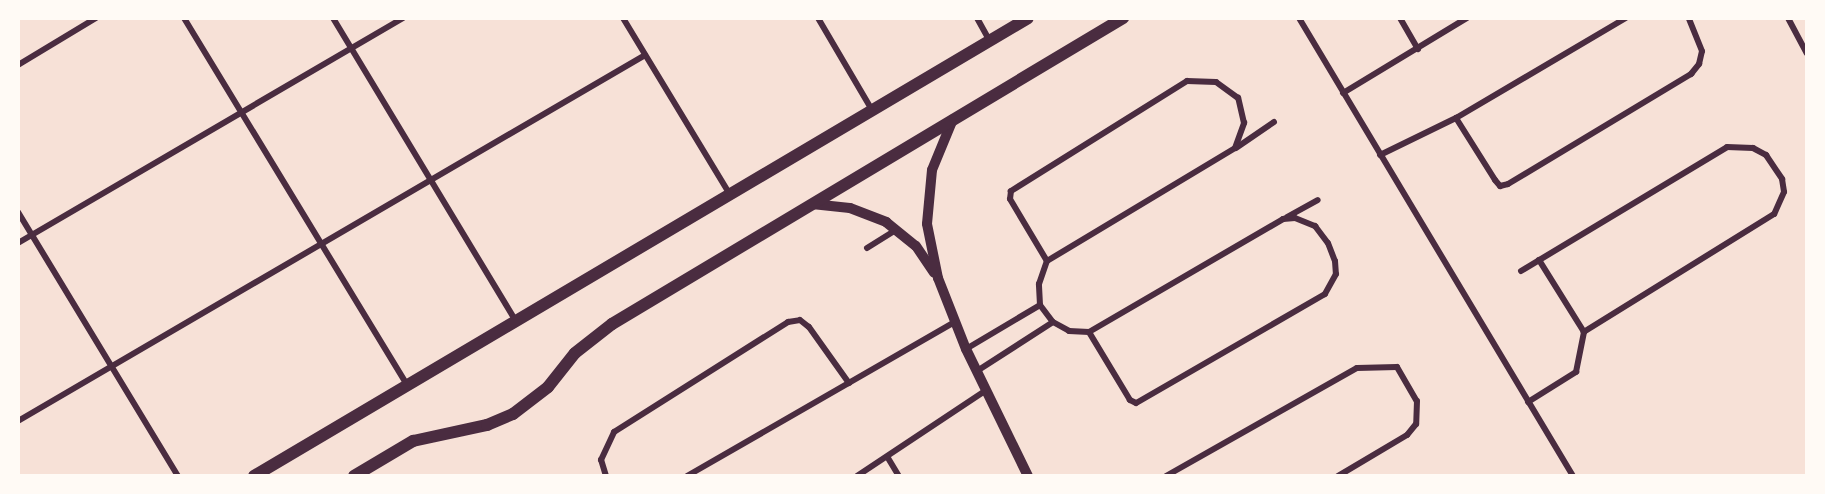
<!DOCTYPE html>
<html>
<head>
<meta charset="utf-8">
<style>
	body { margin:0 }
	#map { position:relative; width:1825px; height:494px; overflow:hidden; background:#f7e1d7; font-family:"Nunito Sans",sans-serif }
	div>[style] { position:absolute }
	.minor>* { height:6px; margin:-3px; padding:0 3px; transform-origin:3px; border-radius:3px; background:#4a2c40 }
	.tertiary>* { height:10px; margin:-5px; padding:0 5px; transform-origin:5px; border-radius:5px; background:#4a2c40 }
	.secondary>* { height:12px; margin:-6px; padding:0 6px; transform-origin:6px; border-radius:6px; background:#4a2c40 }
	span { translate:-50% -50%; white-space:nowrap; text-align:center; line-height:1.15; -webkit-text-stroke:5px #fffaf5; paint-order:stroke }
	.frame { position:absolute; inset:0; border:20px solid #fffaf5; pointer-events:none }
</style>
</head>
<body>
<div id="map">
	<div class="minor">
		<div style="left:184px;top:18px;width:432px;rotate:58.7deg"></div>
		<div style="left:333px;top:18px;width:354px;rotate:58.9deg"></div>
		<div style="left:623px;top:18px;width:207px;rotate:58.8deg"></div>
		<div style="left:818px;top:18px;width:107px;rotate:59.6deg"></div>
		<div style="left:977px;top:18px;width:26px;rotate:61deg"></div>
		<div style="left:1299px;top:18px;width:534px;rotate:59.11deg"></div>
		<div style="left:1400px;top:18px;width:36px;rotate:60deg"></div>
		<div style="left:1788px;top:18px;width:40px;rotate:62deg"></div>
		<div style="left:18px;top:65px;width:91px;rotate:-31.1deg"></div>
		<div style="left:1343px;top:93px;width:145px;rotate:-31.2deg"></div>
		<div style="left:1456px;top:118px;width:73px;rotate:57.8deg"></div>
		<div style="left:1495px;top:180px;width:8px;rotate:50deg"></div>
		<div style="left:1500px;top:186px;width:8px;rotate:-14deg"></div>
		<div style="left:1508px;top:184px;width:214px;rotate:-31deg"></div>
		<div style="left:1691px;top:74px;width:13px;rotate:-51deg"></div>
		<div style="left:1699px;top:64px;width:13px;rotate:-77deg"></div>
		<div style="left:1702px;top:51px;width:35px;rotate:-112deg"></div>
		<div style="left:1236px;top:148px;width:46px;rotate:-34.4deg"></div>
		<div style="left:1380px;top:155px;width:85px;rotate:-26deg"></div>
		<div style="left:1456px;top:118px;width:197px;rotate:-30.5deg"></div>
		<div style="left:18px;top:212px;width:309px;rotate:58.8deg"></div>
		<div style="left:1287px;top:217px;width:35px;rotate:-29deg"></div>
		<div style="left:18px;top:243px;width:446px;rotate:-30.3deg"></div>
		<div style="left:867px;top:248px;width:34px;rotate:-32deg"></div>
		<div style="left:1521px;top:271px;width:240px;rotate:-31deg"></div>
		<div style="left:1727px;top:147px;width:26px;rotate:2deg"></div>
		<div style="left:1753px;top:148px;width:15px;rotate:28deg"></div>
		<div style="left:1766px;top:155px;width:29px;rotate:56deg"></div>
		<div style="left:1782px;top:179px;width:13px;rotate:81deg"></div>
		<div style="left:1784px;top:192px;width:24px;rotate:114deg"></div>
		<div style="left:1774px;top:214px;width:224px;rotate:148.2deg"></div>
		<div style="left:1040px;top:305px;width:21px;rotate:53deg"></div>
		<div style="left:966px;top:349px;width:86px;rotate:-30.7deg"></div>
		<div style="left:1040px;top:305px;width:21px;rotate:-93deg"></div>
		<div style="left:1039px;top:284px;width:24px;rotate:-71deg"></div>
		<div style="left:1047px;top:261px;width:219px;rotate:-31deg"></div>
		<div style="left:1235px;top:148px;width:27px;rotate:-70deg"></div>
		<div style="left:1244px;top:123px;width:26px;rotate:-103deg"></div>
		<div style="left:1238px;top:98px;width:27px;rotate:-144deg"></div>
		<div style="left:1216px;top:82px;width:29px;rotate:-178deg"></div>
		<div style="left:1187px;top:81px;width:208px;rotate:148deg"></div>
		<div style="left:1011px;top:191px;width:8px;rotate:97deg"></div>
		<div style="left:1010px;top:199px;width:72px;rotate:59.2deg"></div>
		<div style="left:977px;top:371px;width:90px;rotate:-32.8deg"></div>
		<div style="left:1053px;top:322px;width:18px;rotate:29deg"></div>
		<div style="left:1069px;top:331px;width:20px;rotate:3deg"></div>
		<div style="left:1089px;top:332px;width:225px;rotate:-30.2deg"></div>
		<div style="left:1283px;top:219px;width:12px;rotate:-5deg"></div>
		<div style="left:1295px;top:218px;width:22px;rotate:22deg"></div>
		<div style="left:1315px;top:226px;width:21px;rotate:53deg"></div>
		<div style="left:1328px;top:243px;width:19px;rotate:69deg"></div>
		<div style="left:1335px;top:261px;width:13px;rotate:86deg"></div>
		<div style="left:1336px;top:274px;width:23px;rotate:119deg"></div>
		<div style="left:1325px;top:294px;width:218px;rotate:150deg"></div>
		<div style="left:1136px;top:403px;width:7px;rotate:-153deg"></div>
		<div style="left:1130px;top:400px;width:79px;rotate:-121.1deg"></div>
		<div style="left:1528px;top:402px;width:57px;rotate:-32deg"></div>
		<div style="left:1576px;top:372px;width:41px;rotate:-78.7deg"></div>
		<div style="left:1584px;top:332px;width:85px;rotate:-122deg"></div>
		<div style="left:18px;top:421px;width:726px;rotate:-30.27deg"></div>
		<div style="left:888px;top:458px;width:21px;rotate:59deg"></div>
		<div style="left:606px;top:476px;width:17px;rotate:-107deg"></div>
		<div style="left:601px;top:460px;width:31px;rotate:-65deg"></div>
		<div style="left:614px;top:432px;width:206px;rotate:-32.3deg"></div>
		<div style="left:788px;top:322px;width:12px;rotate:-9deg"></div>
		<div style="left:800px;top:320px;width:11px;rotate:38deg"></div>
		<div style="left:809px;top:327px;width:69px;rotate:54.5deg"></div>
		<div style="left:687px;top:476px;width:309px;rotate:-29.9deg"></div>
		<div style="left:857px;top:476px;width:154px;rotate:-33.6deg"></div>
		<div style="left:1166px;top:476px;width:219px;rotate:-29.5deg"></div>
		<div style="left:1357px;top:368px;width:40px;rotate:-1.4deg"></div>
		<div style="left:1397px;top:367px;width:39px;rotate:60deg"></div>
		<div style="left:1417px;top:401px;width:23px;rotate:92deg"></div>
		<div style="left:1416px;top:424px;width:14px;rotate:129deg"></div>
		<div style="left:1407px;top:435px;width:80px;rotate:149.3deg"></div>
	</div>
	<div class="tertiary">
		<div style="left:953px;top:119px;width:55px;rotate:112.4deg"></div>
		<div style="left:932px;top:170px;width:54px;rotate:95.3deg"></div>
		<div style="left:927px;top:224px;width:55px;rotate:78.5deg"></div>
		<div style="left:938px;top:278px;width:76px;rotate:68.5deg"></div>
		<div style="left:966px;top:349px;width:141px;rotate:64deg"></div>
		<div style="left:812px;top:204px;width:38px;rotate:6deg"></div>
		<div style="left:850px;top:208px;width:39px;rotate:21deg"></div>
		<div style="left:886px;top:222px;width:38px;rotate:39deg"></div>
		<div style="left:916px;top:246px;width:32px;rotate:56deg"></div>
	</div>
	<div class="secondary">
		<div style="left:254px;top:476px;width:899px;rotate:-30.61deg"></div>
		<div style="left:354px;top:476px;width:69px;rotate:-30.7deg"></div>
		<div style="left:413px;top:441px;width:76px;rotate:-12.2deg"></div>
		<div style="left:487px;top:425px;width:28px;rotate:-23deg"></div>
		<div style="left:513px;top:414px;width:44px;rotate:-37.6deg"></div>
		<div style="left:548px;top:387px;width:43px;rotate:-51.5deg"></div>
		<div style="left:575px;top:353px;width:47px;rotate:-38.1deg"></div>
		<div style="left:612px;top:324px;width:596px;rotate:-30.91deg"></div>
	</div>
	<div class="frame"></div>
</div>
</body>
</html>
